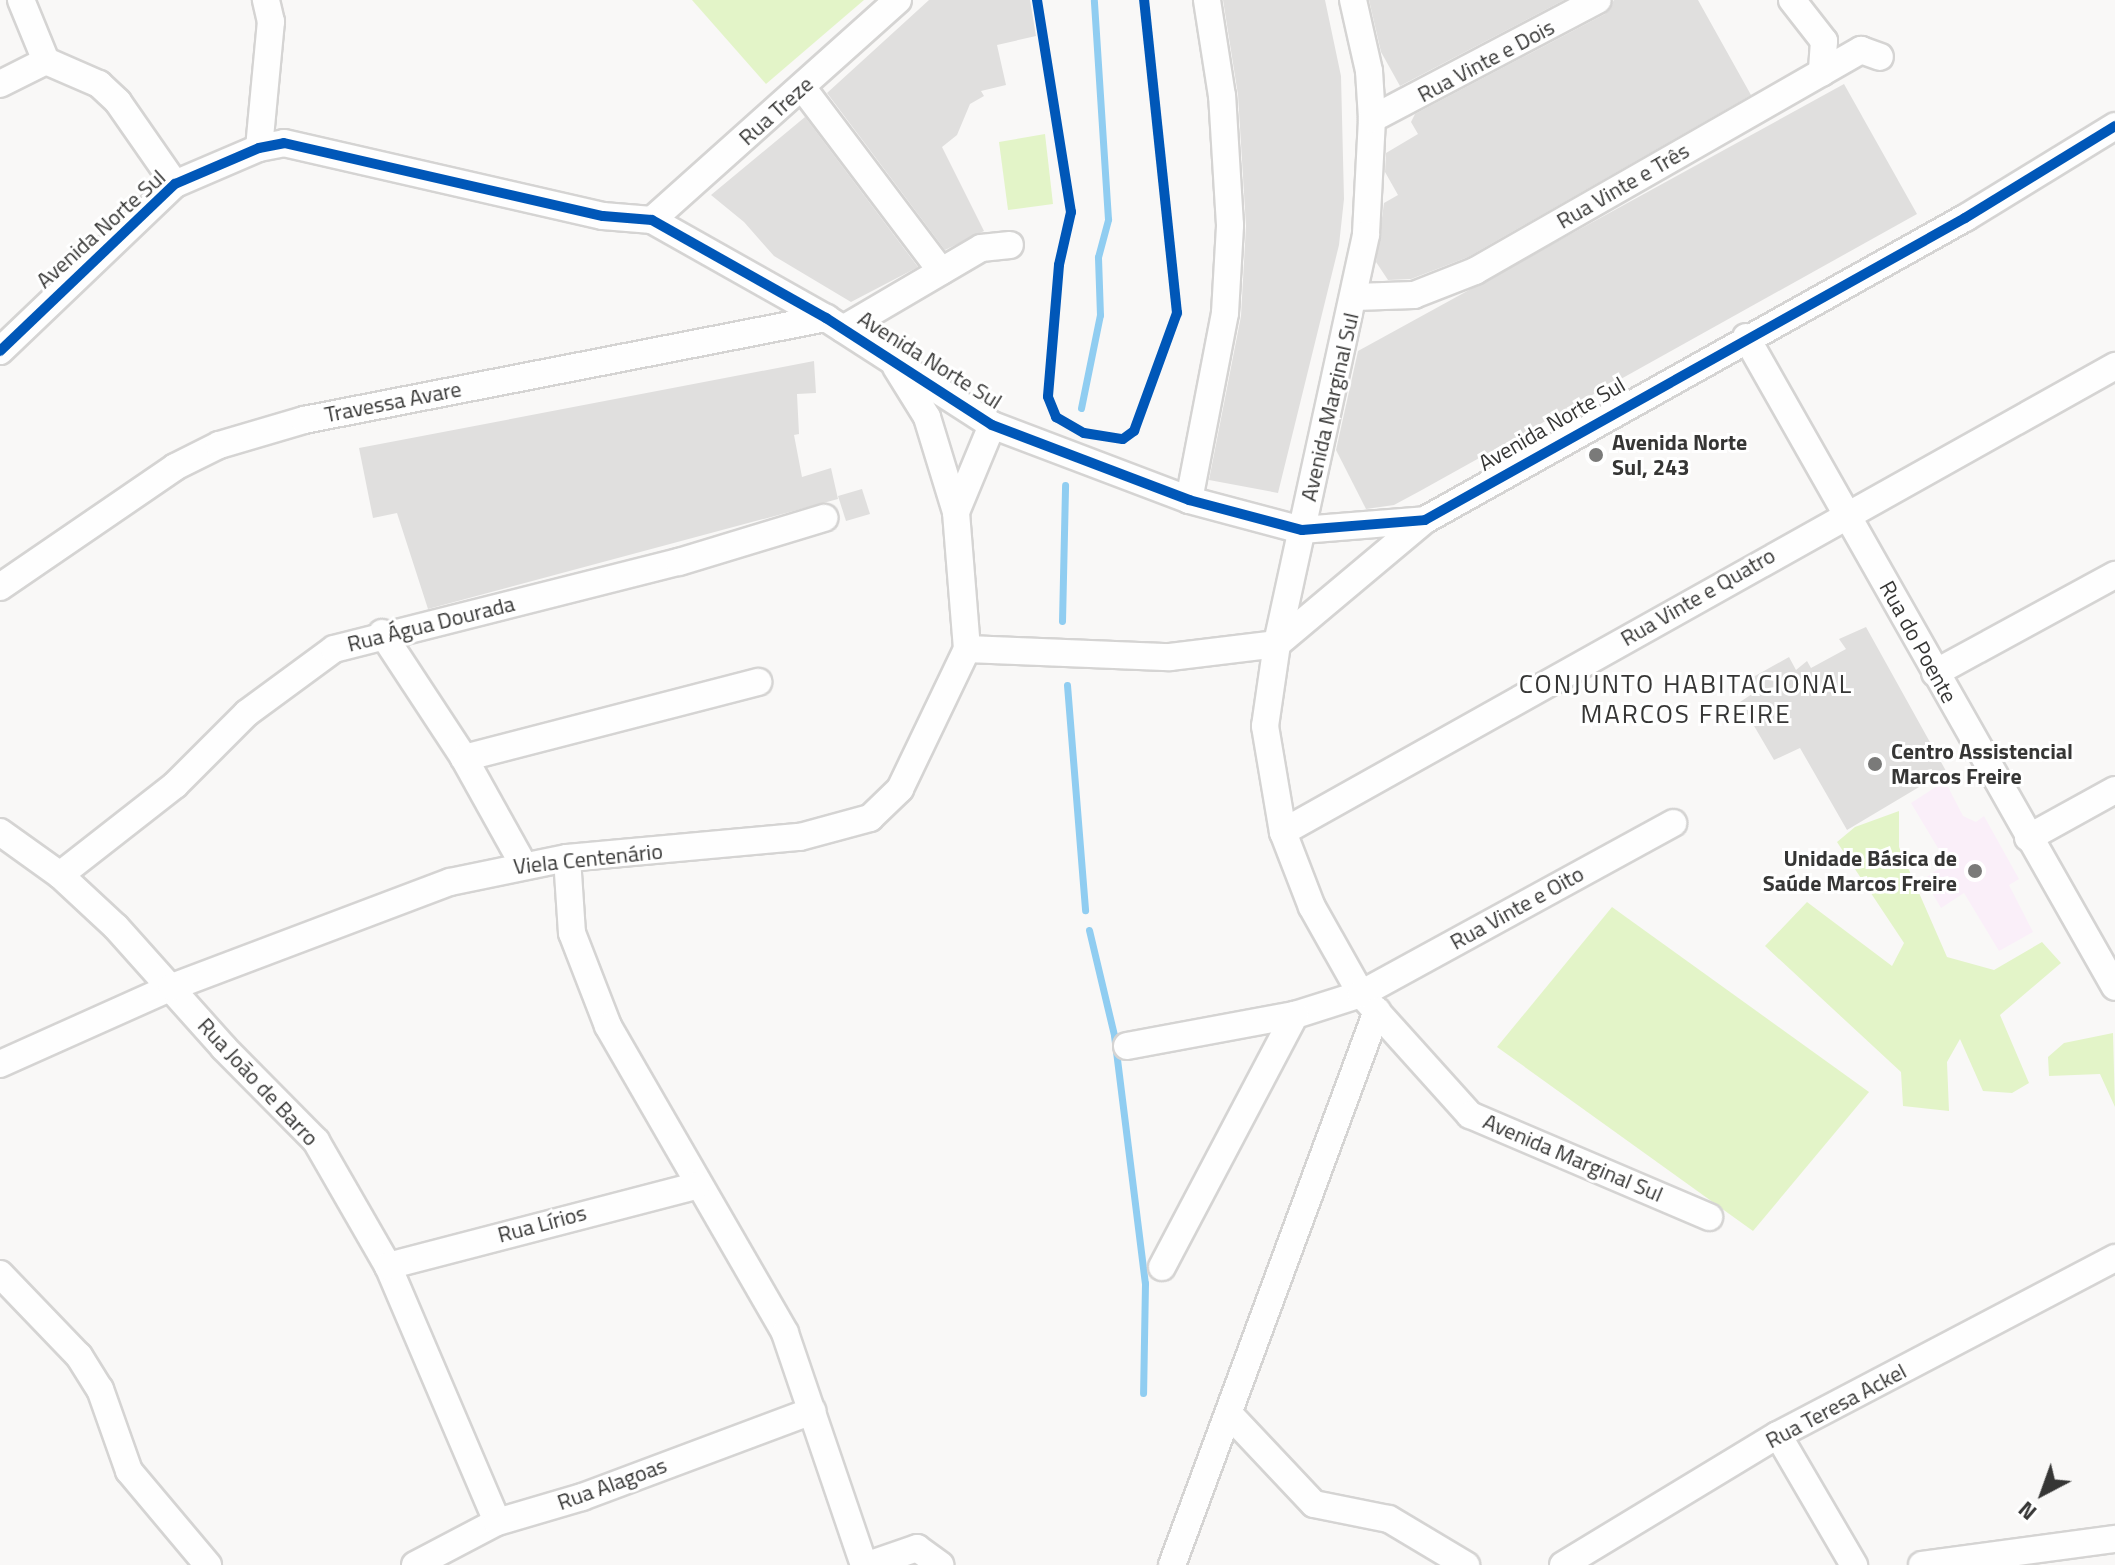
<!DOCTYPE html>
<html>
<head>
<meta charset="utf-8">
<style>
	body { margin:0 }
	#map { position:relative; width:2115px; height:1565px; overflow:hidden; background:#f9f8f7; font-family:"Titillium Web",sans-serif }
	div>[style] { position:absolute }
	.medical>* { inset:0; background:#faeff9 }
	.green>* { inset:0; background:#e3f4c8 }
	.stream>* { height:7px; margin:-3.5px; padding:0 3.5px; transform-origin:3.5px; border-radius:3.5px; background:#90cdf1 }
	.building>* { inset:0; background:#e0dfde }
	.roads { filter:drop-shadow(2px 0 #d5d4d3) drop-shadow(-2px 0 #d5d4d3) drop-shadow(0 2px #d5d4d3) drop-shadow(0 -2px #d5d4d3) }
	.minor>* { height:26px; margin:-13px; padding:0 13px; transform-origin:13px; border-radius:13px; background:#fefefe }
	.cycleway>* { height:10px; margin:-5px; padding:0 5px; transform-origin:5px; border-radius:5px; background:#0057b8 }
	.dots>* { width:22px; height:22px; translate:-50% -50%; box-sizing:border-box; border:4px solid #fff; border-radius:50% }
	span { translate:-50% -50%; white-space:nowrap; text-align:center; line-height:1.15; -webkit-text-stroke:6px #fff; paint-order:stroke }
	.street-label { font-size:22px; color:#363635 }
	.poi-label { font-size:22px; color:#363635; font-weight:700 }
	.left { translate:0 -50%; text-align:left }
	.right { translate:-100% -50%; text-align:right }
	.quarter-label { font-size:26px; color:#363635; letter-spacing:2px }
	.north { position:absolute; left:2003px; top:1453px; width:80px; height:80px; -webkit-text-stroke:6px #fff; paint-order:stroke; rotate:221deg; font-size:22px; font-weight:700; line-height:32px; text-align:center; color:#363635 }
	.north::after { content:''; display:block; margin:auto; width:28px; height:36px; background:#363635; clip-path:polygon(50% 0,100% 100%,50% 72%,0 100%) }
</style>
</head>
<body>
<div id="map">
	<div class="medical">
		<div style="clip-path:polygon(1945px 781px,1963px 816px,1976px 822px,1984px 816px,2019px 879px,2009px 885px,2033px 932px,1999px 951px,1964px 893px,1941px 908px,1924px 879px,1947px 863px,1911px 803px)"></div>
	</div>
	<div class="green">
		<div style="clip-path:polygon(692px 0,864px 0,766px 84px)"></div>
		<div style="clip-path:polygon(1045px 134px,1053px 204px,1008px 210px,999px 142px)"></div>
		<div style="clip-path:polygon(1899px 811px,1899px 847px,1947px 957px,1994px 970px,2042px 942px,2061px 963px,2000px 1015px,2029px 1083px,2012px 1093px,1983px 1091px,1960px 1039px,1947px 1062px,1949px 1111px,1903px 1106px,1901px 1072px,1765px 946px,1807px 902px,1892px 966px,1904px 943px,1837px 842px,1855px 827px)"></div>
		<div style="clip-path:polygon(1612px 907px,1869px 1092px,1753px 1231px,1497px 1047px)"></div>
		<div style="clip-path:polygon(2113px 1033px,2115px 1107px,2100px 1074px,2049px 1076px,2048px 1057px,2064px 1043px)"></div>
	</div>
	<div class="stream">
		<div style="left:1081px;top:408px;width:95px;rotate:-78.5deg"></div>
		<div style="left:1100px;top:315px;width:58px;rotate:-92deg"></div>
		<div style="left:1098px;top:257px;width:39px;rotate:-75deg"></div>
		<div style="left:1108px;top:219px;width:219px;rotate:-93.7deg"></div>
		<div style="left:1062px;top:621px;width:136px;rotate:-88.7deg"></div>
		<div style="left:1067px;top:685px;width:226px;rotate:85.4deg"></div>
		<div style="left:1089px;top:930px;width:108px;rotate:76.6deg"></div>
		<div style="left:1114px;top:1035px;width:250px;rotate:82.9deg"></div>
		<div style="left:1145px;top:1283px;width:110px;rotate:91deg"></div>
	</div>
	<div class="building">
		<div style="clip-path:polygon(929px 0,1030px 0,1036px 36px,997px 45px,1006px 85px,981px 91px,984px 96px,970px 104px,957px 135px,942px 147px,984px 231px,945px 250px,827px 93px)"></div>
		<div style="clip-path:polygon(1223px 0,1325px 0,1341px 76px,1344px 199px,1339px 245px,1278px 493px,1209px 480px,1241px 316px,1246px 226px,1238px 95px)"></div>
		<div style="clip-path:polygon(1369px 0,1564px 0,1400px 86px,1381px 52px)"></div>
		<div style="clip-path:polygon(1614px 0,1698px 0,1751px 95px,1468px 257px,1411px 279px,1388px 280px,1376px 262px,1384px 203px,1398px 195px,1385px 172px,1386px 153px,1418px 134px,1411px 122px,1415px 114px,1605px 14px)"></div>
		<div style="clip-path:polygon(1844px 84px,1917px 214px,1420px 491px,1394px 505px,1366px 509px,1336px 450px,1358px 351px)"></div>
		<div style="clip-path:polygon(805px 117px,918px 267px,851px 302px,774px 256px,744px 222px,711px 195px)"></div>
		<div style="clip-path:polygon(814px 361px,816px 393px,797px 394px,799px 434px,794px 435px,802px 477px,831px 468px,838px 499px,428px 609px,397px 513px,373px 518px,359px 448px)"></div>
		<div style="clip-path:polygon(862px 489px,870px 514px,846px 521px,838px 496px)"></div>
		<div style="clip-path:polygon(1866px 627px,1946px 771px,1847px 830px,1800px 748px,1774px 760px,1740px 702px,1752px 694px,1746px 681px,1789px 657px,1796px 670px,1807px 661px,1811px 668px,1846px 649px,1839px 639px)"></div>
	</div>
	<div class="roads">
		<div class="minor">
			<div style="left:21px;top:0;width:66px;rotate:67.7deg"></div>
			<div style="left:1353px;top:0;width:73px;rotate:77.3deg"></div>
			<div style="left:1369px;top:71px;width:48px;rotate:86.4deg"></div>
			<div style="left:1372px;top:119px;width:116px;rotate:93deg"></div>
			<div style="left:1366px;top:235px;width:419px;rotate:102.3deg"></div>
			<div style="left:1277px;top:644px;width:83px;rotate:98.3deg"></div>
			<div style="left:1265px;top:726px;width:108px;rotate:80.4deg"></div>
			<div style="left:1283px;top:832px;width:80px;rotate:68.9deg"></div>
			<div style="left:1312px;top:907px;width:100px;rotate:60.6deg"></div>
			<div style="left:1361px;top:994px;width:163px;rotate:48deg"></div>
			<div style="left:1470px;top:1115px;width:260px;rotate:23.1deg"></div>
			<div style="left:1792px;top:0;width:52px;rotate:52deg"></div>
			<div style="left:1824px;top:41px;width:32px;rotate:94deg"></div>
			<div style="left:46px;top:61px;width:58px;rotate:23.5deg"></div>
			<div style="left:99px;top:84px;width:26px;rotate:43deg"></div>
			<div style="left:118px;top:102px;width:100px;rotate:55.2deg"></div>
			<div style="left:0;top:84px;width:51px;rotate:-26.6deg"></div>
			<div style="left:802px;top:87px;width:231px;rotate:52.9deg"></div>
			<div style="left:1372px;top:119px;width:255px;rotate:-27.8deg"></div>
			<div style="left:259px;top:148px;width:127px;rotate:-84.6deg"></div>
			<div style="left:271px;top:22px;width:23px;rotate:-103deg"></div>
			<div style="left:652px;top:220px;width:330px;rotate:-41.8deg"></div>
			<div style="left:1355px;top:297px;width:59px;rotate:-1.9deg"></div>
			<div style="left:1414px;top:295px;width:66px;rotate:-21.5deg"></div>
			<div style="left:1475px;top:271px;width:445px;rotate:-29.8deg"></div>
			<div style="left:1861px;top:50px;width:20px;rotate:20deg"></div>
			<div style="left:843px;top:329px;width:160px;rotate:-30.4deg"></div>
			<div style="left:981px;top:248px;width:29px;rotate:-6deg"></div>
			<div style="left:1746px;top:337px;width:747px;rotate:60.42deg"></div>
			<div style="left:0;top:351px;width:242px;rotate:-43.7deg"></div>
			<div style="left:175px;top:184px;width:91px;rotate:-23.2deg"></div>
			<div style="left:259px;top:148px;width:25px;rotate:-11deg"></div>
			<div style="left:284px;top:143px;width:327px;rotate:12.9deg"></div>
			<div style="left:603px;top:216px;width:49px;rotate:4.7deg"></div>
			<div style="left:652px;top:220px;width:200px;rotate:29.4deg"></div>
			<div style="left:826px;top:318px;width:197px;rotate:32.8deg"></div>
			<div style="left:992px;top:425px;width:211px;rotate:20.8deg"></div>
			<div style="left:1189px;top:500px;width:117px;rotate:14.9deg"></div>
			<div style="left:1302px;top:530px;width:123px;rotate:-4.6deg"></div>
			<div style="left:1425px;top:520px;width:619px;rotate:-29.22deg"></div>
			<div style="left:1965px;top:218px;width:176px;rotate:-31.5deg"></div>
			<div style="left:1189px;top:500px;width:190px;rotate:-79.1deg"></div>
			<div style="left:1225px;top:313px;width:88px;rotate:-86.7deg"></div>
			<div style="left:1230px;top:225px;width:129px;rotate:-93.5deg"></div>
			<div style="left:1222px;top:96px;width:97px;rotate:-98.9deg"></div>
			<div style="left:956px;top:512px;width:94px;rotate:-67.5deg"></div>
			<div style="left:0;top:587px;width:212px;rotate:-34.4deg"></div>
			<div style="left:175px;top:467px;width:49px;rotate:-26.6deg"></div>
			<div style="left:219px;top:445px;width:89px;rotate:-16.4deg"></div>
			<div style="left:304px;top:420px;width:532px;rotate:-11.06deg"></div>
			<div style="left:382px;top:633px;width:149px;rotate:56.7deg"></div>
			<div style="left:464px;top:758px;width:121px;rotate:60.9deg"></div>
			<div style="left:967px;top:649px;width:203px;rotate:2.3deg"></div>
			<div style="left:1170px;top:657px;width:108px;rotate:-6.9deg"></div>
			<div style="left:1277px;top:644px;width:193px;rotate:-40deg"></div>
			<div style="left:1935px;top:673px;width:205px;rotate:-28.6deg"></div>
			<div style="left:464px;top:758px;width:304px;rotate:-14.5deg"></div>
			<div style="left:0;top:832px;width:74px;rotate:35.6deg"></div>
			<div style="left:60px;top:875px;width:76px;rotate:42.9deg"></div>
			<div style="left:116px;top:927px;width:162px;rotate:48.2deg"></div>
			<div style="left:224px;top:1048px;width:131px;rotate:45.3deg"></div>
			<div style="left:316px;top:1141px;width:144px;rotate:60.1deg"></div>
			<div style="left:388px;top:1266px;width:278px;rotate:66.9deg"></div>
			<div style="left:1283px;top:832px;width:954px;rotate:-29.25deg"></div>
			<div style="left:2028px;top:838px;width:99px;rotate:-28.9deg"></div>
			<div style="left:567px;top:858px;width:75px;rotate:86.2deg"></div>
			<div style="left:572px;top:933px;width:100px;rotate:68.8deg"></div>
			<div style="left:608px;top:1026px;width:354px;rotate:60deg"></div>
			<div style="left:785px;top:1333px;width:245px;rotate:71.2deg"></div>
			<div style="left:60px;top:875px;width:146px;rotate:-38deg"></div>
			<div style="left:175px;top:785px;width:102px;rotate:-45deg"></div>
			<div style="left:247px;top:713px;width:108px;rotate:-36.3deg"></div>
			<div style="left:334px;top:649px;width:356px;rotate:-14.2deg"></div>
			<div style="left:679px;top:562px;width:152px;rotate:-16.9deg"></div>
			<div style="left:1127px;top:1046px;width:171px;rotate:-10.5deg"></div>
			<div style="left:1295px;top:1015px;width:69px;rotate:-17.7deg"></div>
			<div style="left:1361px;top:994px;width:356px;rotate:-28.7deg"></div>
			<div style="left:0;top:1064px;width:188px;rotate:-24.1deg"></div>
			<div style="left:172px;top:987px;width:297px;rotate:-20.7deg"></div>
			<div style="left:450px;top:882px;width:119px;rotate:-11.6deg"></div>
			<div style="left:567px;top:858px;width:234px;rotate:-5.2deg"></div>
			<div style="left:800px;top:837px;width:73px;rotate:-15.2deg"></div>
			<div style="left:870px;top:818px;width:42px;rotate:-44deg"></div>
			<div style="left:900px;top:789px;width:155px;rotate:-64.4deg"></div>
			<div style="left:967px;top:649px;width:137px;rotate:-94.6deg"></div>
			<div style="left:956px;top:512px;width:99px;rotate:-107deg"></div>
			<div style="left:927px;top:417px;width:59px;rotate:-121.8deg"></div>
			<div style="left:388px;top:1266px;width:318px;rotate:-14.6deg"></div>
			<div style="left:1162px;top:1267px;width:285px;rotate:-62.2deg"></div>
			<div style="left:0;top:1274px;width:114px;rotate:46.1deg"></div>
			<div style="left:79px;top:1356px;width:39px;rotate:58deg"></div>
			<div style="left:100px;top:1389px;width:87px;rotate:70.5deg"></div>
			<div style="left:129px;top:1471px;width:123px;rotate:50deg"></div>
			<div style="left:1230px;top:1415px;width:122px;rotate:46.7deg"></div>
			<div style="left:1314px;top:1504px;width:76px;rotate:11.3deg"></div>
			<div style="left:1389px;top:1519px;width:90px;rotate:30.9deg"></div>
			<div style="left:1778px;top:1435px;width:151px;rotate:59.7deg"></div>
			<div style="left:415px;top:1565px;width:93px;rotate:-27.7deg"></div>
			<div style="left:497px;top:1522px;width:89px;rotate:-16.4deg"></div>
			<div style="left:582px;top:1497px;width:246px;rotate:-20.5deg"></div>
			<div style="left:868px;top:1565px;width:52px;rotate:-19.1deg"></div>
			<div style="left:917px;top:1548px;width:29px;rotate:36deg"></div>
			<div style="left:1172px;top:1565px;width:591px;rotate:-69.69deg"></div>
			<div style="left:1563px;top:1565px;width:251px;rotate:-31.2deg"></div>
			<div style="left:1778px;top:1435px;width:381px;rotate:-27.7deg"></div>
			<div style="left:1922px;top:1565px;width:195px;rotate:-7.7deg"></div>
		</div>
	</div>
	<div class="cycleway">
		<div style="left:1037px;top:0;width:215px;rotate:80.9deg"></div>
		<div style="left:1071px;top:212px;width:54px;rotate:102.8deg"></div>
		<div style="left:1059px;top:265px;width:132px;rotate:94.8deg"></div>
		<div style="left:1048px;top:397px;width:22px;rotate:68deg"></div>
		<div style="left:1056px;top:417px;width:32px;rotate:30deg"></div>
		<div style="left:1084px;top:433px;width:39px;rotate:9deg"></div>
		<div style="left:1123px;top:439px;width:14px;rotate:-36deg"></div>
		<div style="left:1134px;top:431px;width:126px;rotate:-70deg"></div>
		<div style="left:1177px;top:313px;width:315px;rotate:-96deg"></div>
		<div style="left:0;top:351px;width:242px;rotate:-43.7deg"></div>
		<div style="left:175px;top:184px;width:91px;rotate:-23.2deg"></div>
		<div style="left:259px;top:148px;width:25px;rotate:-11deg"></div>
		<div style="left:284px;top:143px;width:327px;rotate:12.9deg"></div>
		<div style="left:603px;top:216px;width:49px;rotate:4.7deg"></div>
		<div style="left:652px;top:220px;width:200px;rotate:29.4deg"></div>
		<div style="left:826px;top:318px;width:197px;rotate:32.8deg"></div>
		<div style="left:992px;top:425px;width:211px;rotate:20.8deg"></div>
		<div style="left:1189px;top:500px;width:117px;rotate:14.9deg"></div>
		<div style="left:1302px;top:530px;width:123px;rotate:-4.6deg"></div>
		<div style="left:1425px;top:520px;width:619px;rotate:-29.22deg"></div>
		<div style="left:1965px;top:218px;width:176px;rotate:-31.5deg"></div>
	</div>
	<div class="dots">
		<div style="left:1596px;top:455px;background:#7a7a79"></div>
		<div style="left:1875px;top:764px;background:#7a7a79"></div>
		<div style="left:1975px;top:871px;background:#7a7a79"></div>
	</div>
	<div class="street-label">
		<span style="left:1486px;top:61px;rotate:-28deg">Rua Vinte e Dois</span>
		<span style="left:776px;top:111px;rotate:-42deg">Rua Treze</span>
		<span style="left:1623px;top:186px;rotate:-30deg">Rua Vinte e Três</span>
		<span style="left:101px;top:229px;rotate:-42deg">Avenida Norte Sul</span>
		<span style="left:930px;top:360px;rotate:32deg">Avenida Norte Sul</span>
		<span style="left:393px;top:402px;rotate:-11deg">Travessa Avare</span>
		<span style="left:1330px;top:407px;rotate:-77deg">Avenida Marginal Sul</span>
		<span style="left:1552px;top:424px;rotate:-30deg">Avenida Norte Sul</span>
		<span style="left:1698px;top:597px;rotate:-30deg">Rua Vinte e Quatro</span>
		<span style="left:431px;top:624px;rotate:-14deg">Rua Água Dourada</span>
		<span style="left:1918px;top:642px;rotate:61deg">Rua do Poente</span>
		<span style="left:588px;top:859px;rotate:-6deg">Viela Centenário</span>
		<span style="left:1517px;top:908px;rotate:-29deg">Rua Vinte e Oito</span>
		<span style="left:258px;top:1082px;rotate:47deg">Rua João de Barro</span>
		<span style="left:1573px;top:1158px;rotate:23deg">Avenida Marginal Sul</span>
		<span style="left:542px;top:1224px;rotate:-15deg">Rua Lírios</span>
		<span style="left:1836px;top:1406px;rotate:-28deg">Rua Teresa Ackel</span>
		<span style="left:612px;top:1484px;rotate:-20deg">Rua Alagoas</span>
	</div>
	<div class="poi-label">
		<span class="left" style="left:1612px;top:455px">Avenida Norte<br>Sul, 243</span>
		<span class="left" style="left:1891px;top:764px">Centro Assistencial<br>Marcos Freire</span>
		<span class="right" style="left:1957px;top:871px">Unidade Básica de<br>Saúde Marcos Freire</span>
	</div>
	<div class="quarter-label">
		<span style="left:1686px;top:699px">CONJUNTO HABITACIONAL<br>MARCOS FREIRE</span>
	</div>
	<div class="north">N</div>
</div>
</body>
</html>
